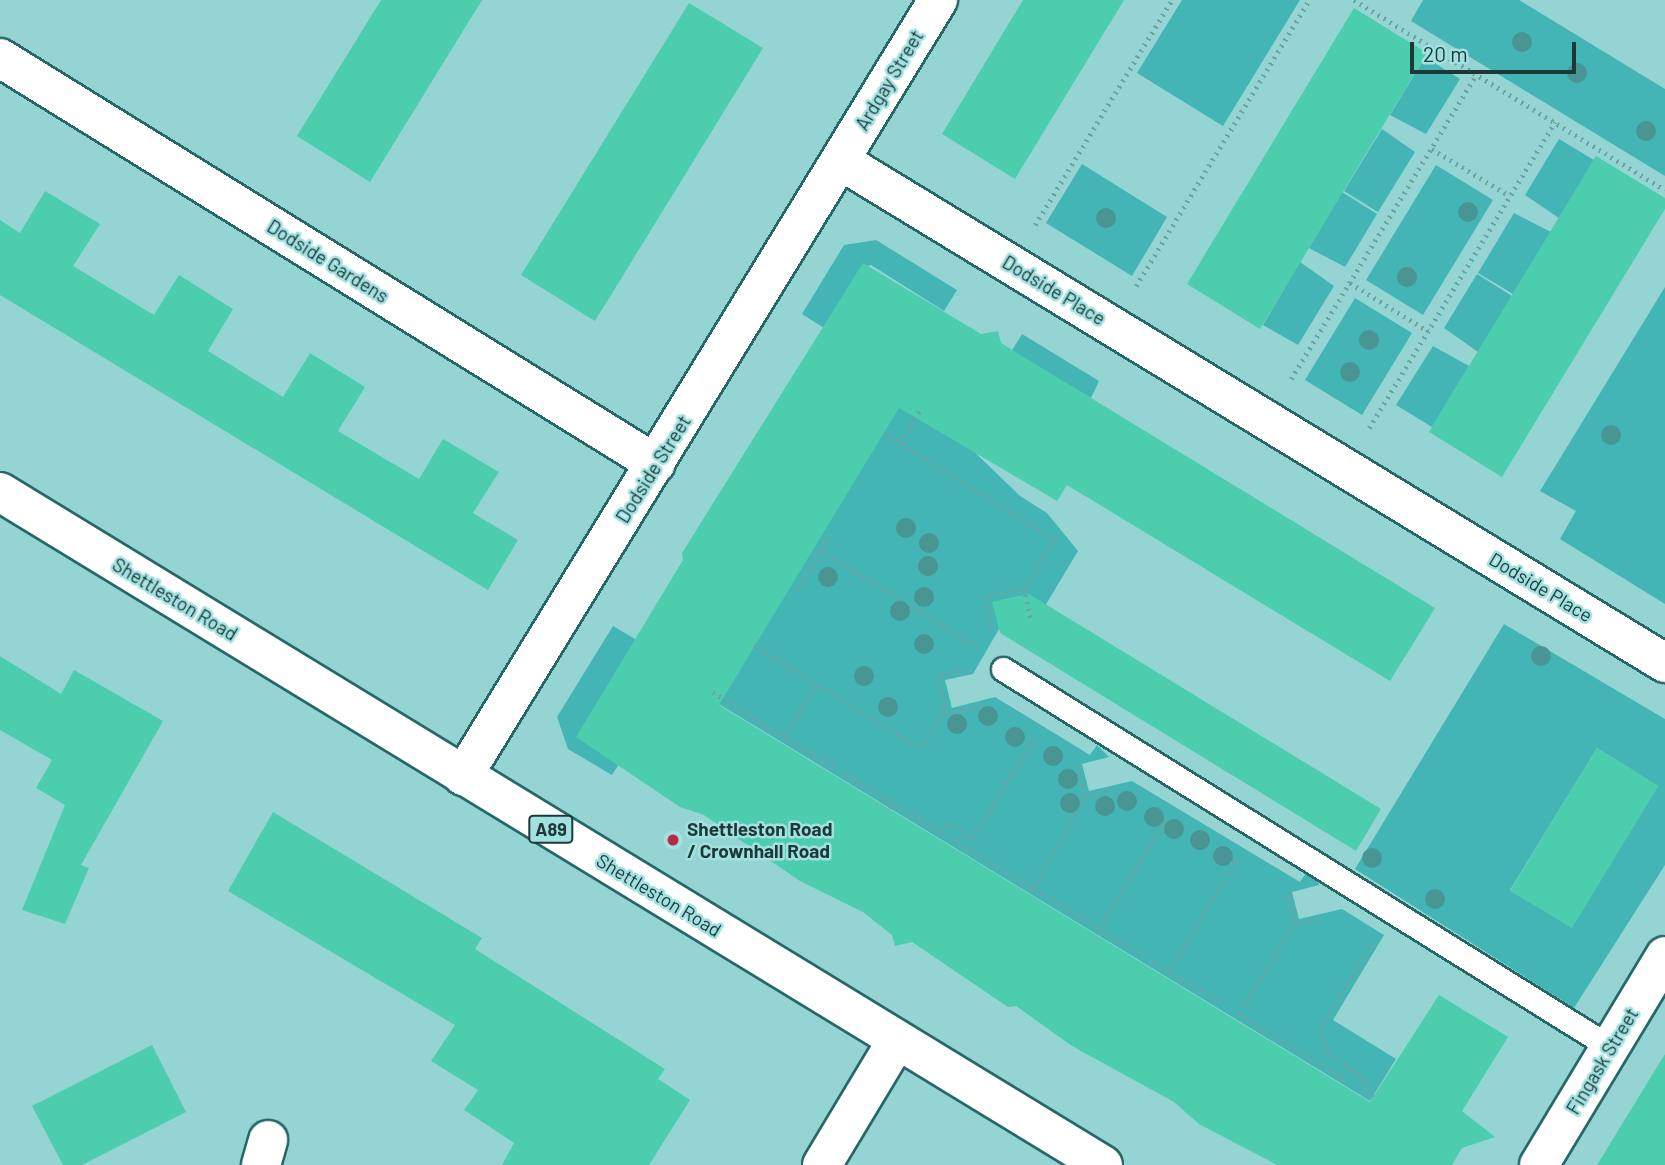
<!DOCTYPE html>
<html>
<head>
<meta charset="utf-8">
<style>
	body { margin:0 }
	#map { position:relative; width:1665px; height:1165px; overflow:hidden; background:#94d5d4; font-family:Barlow,sans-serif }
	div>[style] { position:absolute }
	.green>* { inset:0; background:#43b5b4 }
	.building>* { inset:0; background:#4ccdae }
	.path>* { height:4.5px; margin-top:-2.25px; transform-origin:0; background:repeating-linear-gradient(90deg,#6ea3a2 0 2px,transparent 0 7px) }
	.roads { filter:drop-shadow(2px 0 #266867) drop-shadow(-2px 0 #266867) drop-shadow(0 2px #266867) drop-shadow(0 -2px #266867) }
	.lane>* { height:23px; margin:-11.5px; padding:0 11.5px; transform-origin:11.5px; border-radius:11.5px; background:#fff }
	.street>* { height:38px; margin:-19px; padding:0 19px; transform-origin:19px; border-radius:19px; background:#fff }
	.primary>* { height:38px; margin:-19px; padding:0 19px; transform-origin:19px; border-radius:19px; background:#fff }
	.trees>* { width:20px; height:20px; margin:-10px; border-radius:50%; background:#489594 }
	.dots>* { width:19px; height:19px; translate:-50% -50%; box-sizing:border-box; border:4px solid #a1e2e1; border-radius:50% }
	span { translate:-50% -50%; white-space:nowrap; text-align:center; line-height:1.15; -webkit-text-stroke:5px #a1e2e1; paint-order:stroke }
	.shield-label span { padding:2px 5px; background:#a1e2e1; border:2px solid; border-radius:5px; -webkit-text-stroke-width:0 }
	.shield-label { font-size:18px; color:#1d3837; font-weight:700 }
	.street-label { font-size:19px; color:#1d3837 }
	.poi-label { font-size:19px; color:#1d3837; font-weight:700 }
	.left { translate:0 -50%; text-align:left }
	.scale { position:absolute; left:1410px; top:42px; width:166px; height:32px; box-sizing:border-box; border:4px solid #1d3837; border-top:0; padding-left:9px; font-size:21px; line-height:24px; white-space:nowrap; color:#1d3837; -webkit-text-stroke:5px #a1e2e1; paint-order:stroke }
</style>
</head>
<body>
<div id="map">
	<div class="green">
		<div style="clip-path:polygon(1182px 0,1300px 0,1223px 126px,1137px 73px)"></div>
		<div style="clip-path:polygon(1423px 0,1519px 0,1665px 89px,1665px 176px,1411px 21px)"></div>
		<div style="clip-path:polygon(1425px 57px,1460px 79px,1426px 134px,1390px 115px)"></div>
		<div style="clip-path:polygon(1382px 129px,1415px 152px,1378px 212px,1344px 191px)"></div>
		<div style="clip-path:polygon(1559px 139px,1594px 160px,1559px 218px,1525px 195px)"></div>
		<div style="clip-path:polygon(1082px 164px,1167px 217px,1132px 276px,1046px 223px)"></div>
		<div style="clip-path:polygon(1436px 165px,1493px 200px,1423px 315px,1366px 280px)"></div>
		<div style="clip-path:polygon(1342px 192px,1377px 214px,1345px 267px,1309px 248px)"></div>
		<div style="clip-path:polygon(1514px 213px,1551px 232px,1513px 294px,1478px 273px)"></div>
		<div style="clip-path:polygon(876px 240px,957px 290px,944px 311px,871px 265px,860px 268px,824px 328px,802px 314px,844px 245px)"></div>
		<div style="clip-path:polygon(1300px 262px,1334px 286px,1298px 345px,1263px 325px)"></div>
		<div style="clip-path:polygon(1477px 274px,1512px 296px,1478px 352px,1444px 328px)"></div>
		<div style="clip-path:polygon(1665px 287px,1665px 604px,1560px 539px,1576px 511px,1540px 491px)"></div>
		<div style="clip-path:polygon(1355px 298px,1412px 333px,1362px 415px,1305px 380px)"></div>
		<div style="clip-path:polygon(1022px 334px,1099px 381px,1091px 398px,1011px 352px)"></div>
		<div style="clip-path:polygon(1433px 346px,1469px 366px,1432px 427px,1396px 405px)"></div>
		<div style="clip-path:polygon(903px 401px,961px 439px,1020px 496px,1047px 513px,1078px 551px,1045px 606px,1026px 623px,1020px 596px,993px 602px,999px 629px,973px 674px,945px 680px,952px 708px,995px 697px,1090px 755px,1097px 745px,1109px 757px,1082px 764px,1089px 791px,1132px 781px,1300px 882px,1307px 872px,1318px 878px,1319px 885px,1292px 892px,1299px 919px,1342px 909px,1384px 935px,1333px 1020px,1396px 1059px,1370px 1101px,709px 698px)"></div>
		<div style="clip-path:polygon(evenodd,1504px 624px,1665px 719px,1665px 865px,1574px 1008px,1355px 869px,1504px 624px,1597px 748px,1658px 786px,1572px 927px,1510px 890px,1597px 748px)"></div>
		<div style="clip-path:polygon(613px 626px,635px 639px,619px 764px,612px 775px,568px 749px,557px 717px)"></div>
	</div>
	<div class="building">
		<div style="clip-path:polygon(381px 0,482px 0,370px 182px,297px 136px)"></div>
		<div style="clip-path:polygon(1023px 0,1124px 0,1015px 179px,942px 134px)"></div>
		<div style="clip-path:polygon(689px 3px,763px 48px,595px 321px,521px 275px)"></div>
		<div style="clip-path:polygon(1354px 8px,1427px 53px,1260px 329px,1187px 284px)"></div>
		<div style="clip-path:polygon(1596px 156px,1665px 198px,1665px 209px,1502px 477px,1429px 432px)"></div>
		<div style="clip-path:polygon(45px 191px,100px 224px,73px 266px,154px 315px,179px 275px,233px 309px,208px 351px,283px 397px,310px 353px,365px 387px,338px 431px,419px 479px,443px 439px,499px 472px,473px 513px,518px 540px,488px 590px,0 295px,0 220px,20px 233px)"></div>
		<div style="clip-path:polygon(863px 263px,981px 334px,998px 331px,1001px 343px,1435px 608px,1390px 681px,1067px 485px,1057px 501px,899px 408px,719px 705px,1370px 1102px,1439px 995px,1508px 1037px,1462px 1111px,1495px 1137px,1462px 1148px,1452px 1165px,1277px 1165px,1199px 1124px,1174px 1102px,1072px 1046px,1016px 1006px,1008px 1007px,912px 942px,895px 946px,892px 935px,863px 912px,800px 881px,704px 815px,680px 807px,576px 737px,683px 560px,682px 553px)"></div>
		<div style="clip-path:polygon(1029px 594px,1381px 809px,1356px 851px,1000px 633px,992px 602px)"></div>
		<div style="clip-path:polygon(0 656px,61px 694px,74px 670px,163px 721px,81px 865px,89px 868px,65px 924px,22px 910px,65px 805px,36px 788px,52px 760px,0 730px)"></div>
		<div style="clip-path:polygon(1597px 748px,1658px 786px,1572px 928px,1510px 891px)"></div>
		<div style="clip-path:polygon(273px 812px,482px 938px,475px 949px,665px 1069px,658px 1079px,690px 1100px,649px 1165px,502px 1165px,514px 1143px,464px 1110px,478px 1090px,431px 1061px,455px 1025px,228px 891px)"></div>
		<div style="clip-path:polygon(152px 1045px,186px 1112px,82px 1165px,63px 1165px,32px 1106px)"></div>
		<div style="clip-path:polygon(1665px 1054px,1665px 1165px,1597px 1165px)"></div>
	</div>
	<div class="path">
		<div style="left:1354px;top:0;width:364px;rotate:31.4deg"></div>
		<div style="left:1432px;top:149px;width:91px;rotate:31.1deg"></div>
		<div style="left:1035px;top:225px;width:263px;rotate:-58.7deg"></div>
		<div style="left:1350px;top:283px;width:92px;rotate:31.6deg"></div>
		<div style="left:1136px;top:286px;width:334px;rotate:-58.8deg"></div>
		<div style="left:1291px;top:379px;width:356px;rotate:-58.7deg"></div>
		<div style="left:1369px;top:428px;width:358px;rotate:-58.7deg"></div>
		<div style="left:884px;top:433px;width:202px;rotate:32deg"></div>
		<div style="left:1055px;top:540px;width:56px;rotate:121.1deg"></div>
		<div style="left:1026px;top:588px;width:42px;rotate:166.3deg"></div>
		<div style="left:985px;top:598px;width:32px;rotate:76deg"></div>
		<div style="left:900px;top:443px;width:37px;rotate:-59deg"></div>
		<div style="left:821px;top:551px;width:178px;rotate:31.5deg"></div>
		<div style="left:1024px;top:588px;width:32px;rotate:77deg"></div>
		<div style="left:797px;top:590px;width:56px;rotate:-58.9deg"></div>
		<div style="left:826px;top:542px;width:7px;rotate:-146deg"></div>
		<div style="left:754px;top:645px;width:196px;rotate:31.7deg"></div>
		<div style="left:921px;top:748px;width:48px;rotate:-59.7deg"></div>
		<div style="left:965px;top:670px;width:28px;rotate:167deg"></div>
		<div style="left:938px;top:676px;width:39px;rotate:77deg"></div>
		<div style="left:947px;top:714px;width:37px;rotate:-14deg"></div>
		<div style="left:713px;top:692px;width:144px;rotate:31.9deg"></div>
		<div style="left:785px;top:737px;width:62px;rotate:-58.9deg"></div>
		<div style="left:1077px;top:764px;width:34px;rotate:76deg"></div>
		<div style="left:1085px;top:797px;width:34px;rotate:-14deg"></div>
		<div style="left:845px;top:774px;width:114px;rotate:31deg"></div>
		<div style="left:943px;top:833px;width:12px;rotate:-59deg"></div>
		<div style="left:949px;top:823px;width:28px;rotate:32deg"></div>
		<div style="left:973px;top:838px;width:118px;rotate:-58.9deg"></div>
		<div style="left:889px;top:808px;width:7px;rotate:-63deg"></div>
		<div style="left:952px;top:838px;width:108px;rotate:31.8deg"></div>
		<div style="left:1033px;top:888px;width:105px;rotate:-60.3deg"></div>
		<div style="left:1288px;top:896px;width:30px;rotate:73deg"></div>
		<div style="left:1297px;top:925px;width:27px;rotate:-15deg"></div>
		<div style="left:1052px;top:899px;width:107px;rotate:31.6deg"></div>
		<div style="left:1295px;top:923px;width:107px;rotate:121.6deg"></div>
		<div style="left:1239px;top:1014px;width:125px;rotate:31.3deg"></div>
		<div style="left:1096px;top:934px;width:136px;rotate:-58.5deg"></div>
		<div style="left:1371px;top:946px;width:98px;rotate:121.3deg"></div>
		<div style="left:1320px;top:1030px;width:24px;rotate:71deg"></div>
		<div style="left:1328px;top:1053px;width:42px;rotate:35.2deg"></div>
		<div style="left:1362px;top:1077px;width:23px;rotate:61deg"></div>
		<div style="left:1152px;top:961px;width:82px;rotate:30.6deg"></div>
		<div style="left:1169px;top:971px;width:129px;rotate:-58.7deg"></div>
	</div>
	<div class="roads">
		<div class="lane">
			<div style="left:1003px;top:669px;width:715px;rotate:31.91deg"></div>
		</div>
		<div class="street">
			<div style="left:0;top:58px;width:771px;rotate:31.75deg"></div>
			<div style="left:841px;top:161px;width:965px;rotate:31.35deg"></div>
			<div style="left:463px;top:776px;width:910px;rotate:-58.53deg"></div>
			<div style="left:261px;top:1165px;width:26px;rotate:-74deg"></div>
			<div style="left:822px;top:1165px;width:146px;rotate:-59deg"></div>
			<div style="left:1539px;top:1165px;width:244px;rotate:-58.9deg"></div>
		</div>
		<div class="primary">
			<div style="left:0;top:492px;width:1292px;rotate:31.39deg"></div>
		</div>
	</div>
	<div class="trees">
		<div style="left:1522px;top:42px"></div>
		<div style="left:1577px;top:73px"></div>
		<div style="left:1646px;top:131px"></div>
		<div style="left:1468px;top:212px"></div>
		<div style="left:1106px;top:218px"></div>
		<div style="left:1407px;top:277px"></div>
		<div style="left:1369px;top:340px"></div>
		<div style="left:1350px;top:372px"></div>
		<div style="left:1611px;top:435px"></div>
		<div style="left:906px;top:528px"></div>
		<div style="left:929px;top:543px"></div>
		<div style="left:928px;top:566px"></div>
		<div style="left:828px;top:577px"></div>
		<div style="left:924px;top:597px"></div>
		<div style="left:900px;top:611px"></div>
		<div style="left:924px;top:644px"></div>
		<div style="left:1541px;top:656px"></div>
		<div style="left:864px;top:676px"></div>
		<div style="left:888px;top:707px"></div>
		<div style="left:988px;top:716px"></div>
		<div style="left:957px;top:724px"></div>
		<div style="left:1015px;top:737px"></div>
		<div style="left:1053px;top:756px"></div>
		<div style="left:1068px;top:779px"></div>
		<div style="left:1127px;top:801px"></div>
		<div style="left:1070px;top:803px"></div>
		<div style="left:1105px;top:806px"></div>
		<div style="left:1154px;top:817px"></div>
		<div style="left:1174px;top:829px"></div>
		<div style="left:1200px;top:840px"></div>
		<div style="left:1223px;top:856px"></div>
		<div style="left:1372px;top:858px"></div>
		<div style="left:1435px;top:899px"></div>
	</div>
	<div class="dots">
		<div style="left:673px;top:840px;background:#ba2949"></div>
	</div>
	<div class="shield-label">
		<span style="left:551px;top:829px">A89</span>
	</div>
	<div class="street-label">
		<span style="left:889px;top:80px;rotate:-59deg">Ardgay Street</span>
		<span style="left:328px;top:261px;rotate:32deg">Dodside Gardens</span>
		<span style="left:1054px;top:290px;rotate:31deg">Dodside Place</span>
		<span style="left:653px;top:469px;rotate:-58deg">Dodside Street</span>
		<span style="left:1541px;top:587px;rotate:31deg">Dodside Place</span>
		<span style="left:175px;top:599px;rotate:31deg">Shettleston Road</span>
		<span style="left:659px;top:895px;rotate:31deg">Shettleston Road</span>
		<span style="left:1602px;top:1061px;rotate:-59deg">Fingask Street</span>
	</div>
	<div class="poi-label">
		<span class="left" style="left:687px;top:840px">Shettleston Road<br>/ Crownhall Road</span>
	</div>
	<div class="scale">20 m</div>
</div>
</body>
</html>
